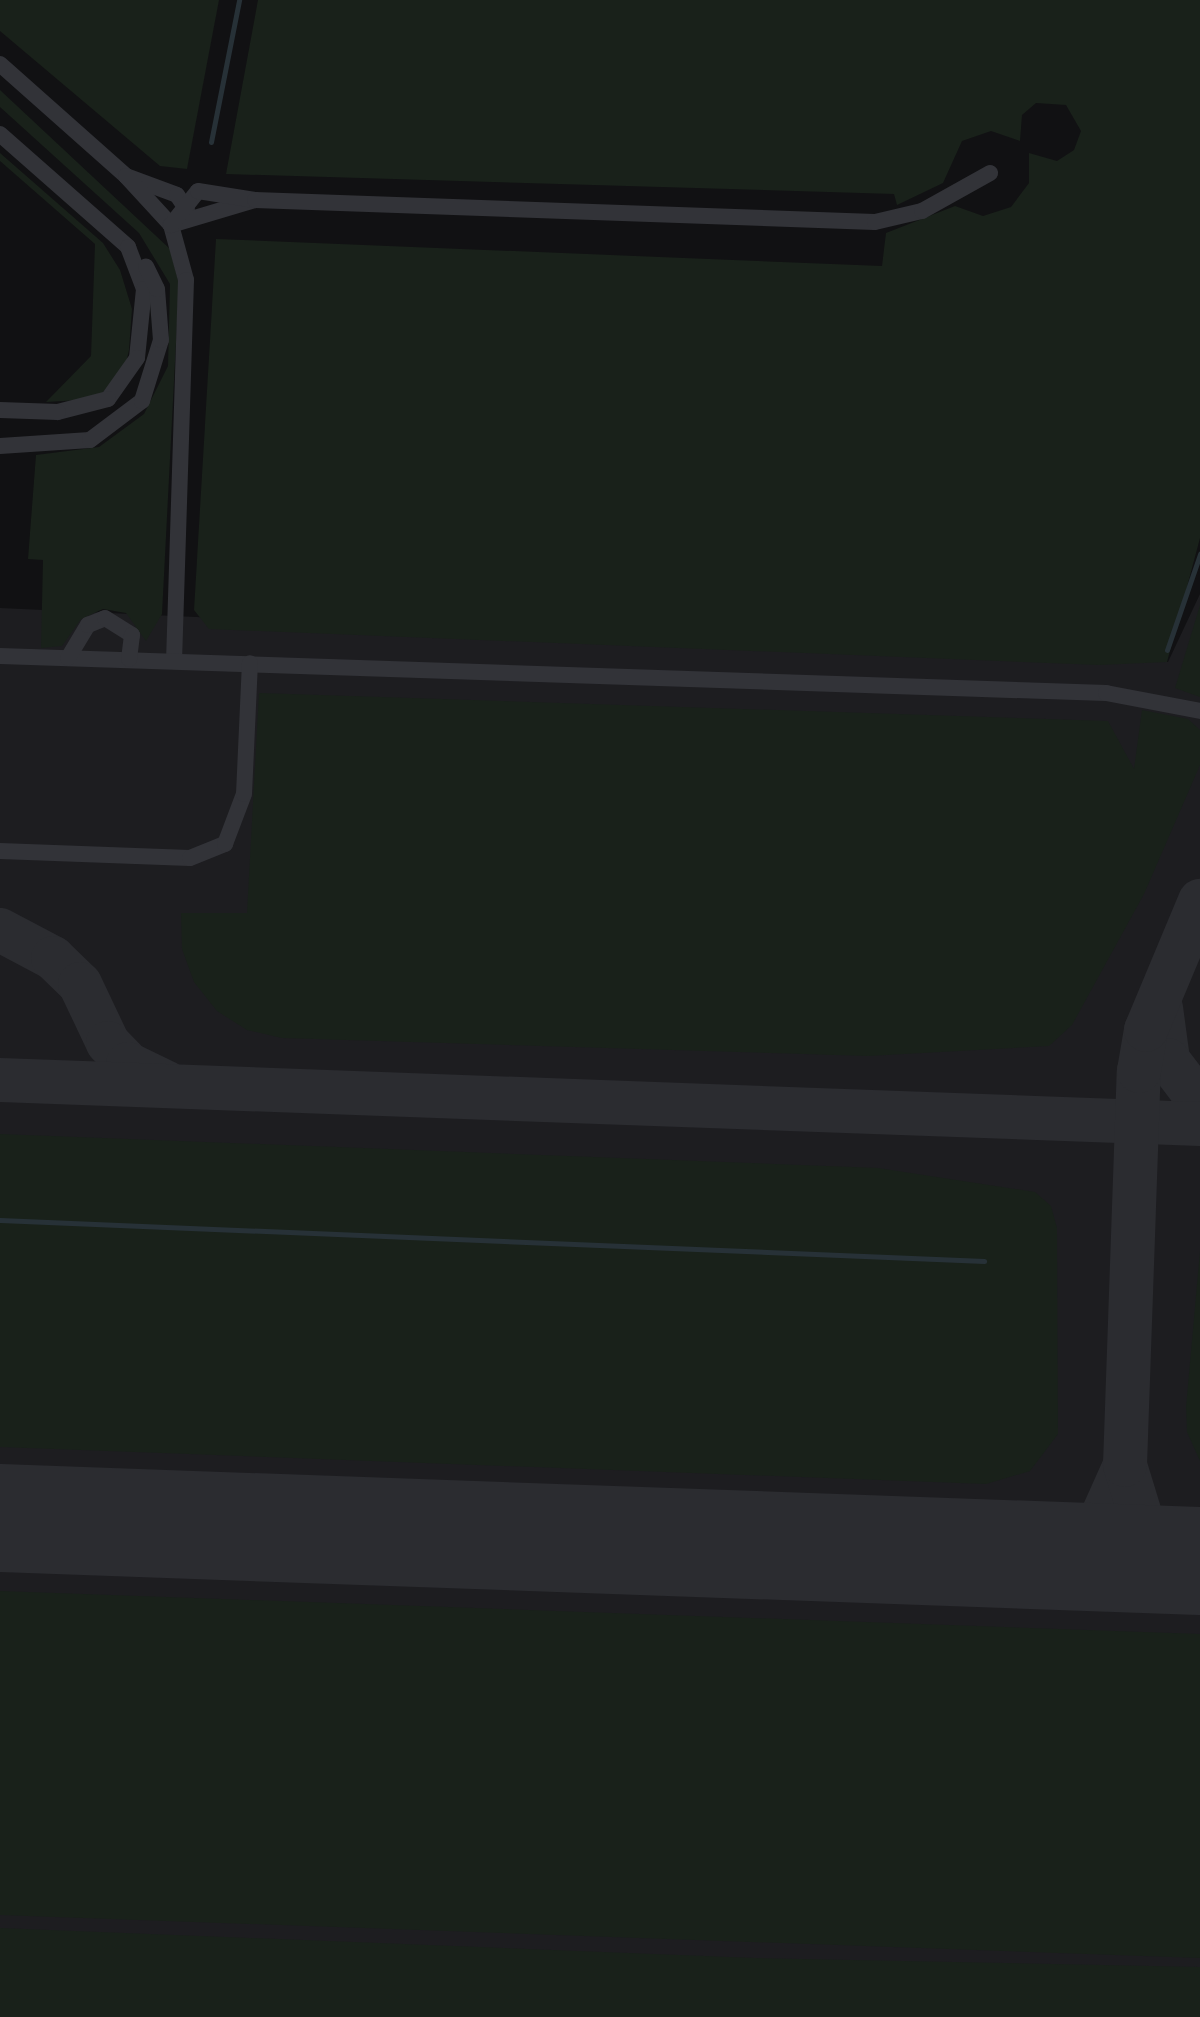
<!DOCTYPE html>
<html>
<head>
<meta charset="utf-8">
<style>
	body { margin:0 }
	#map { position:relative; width:1200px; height:2017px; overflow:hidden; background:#111113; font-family:"Noto Sans",sans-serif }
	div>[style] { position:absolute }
	.built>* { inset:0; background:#1d1d20 }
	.green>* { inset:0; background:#19211a }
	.stream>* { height:5px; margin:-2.5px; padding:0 2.5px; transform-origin:2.5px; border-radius:2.5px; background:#273137 }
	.taxiway>* { height:44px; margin:-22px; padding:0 22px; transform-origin:22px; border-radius:22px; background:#2b2c30 }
	.runway>* { height:108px; margin:-54px; padding:0 54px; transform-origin:54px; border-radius:54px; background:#2b2c30 }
	.minor>* { height:16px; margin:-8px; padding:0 8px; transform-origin:8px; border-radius:8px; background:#323338 }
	span { translate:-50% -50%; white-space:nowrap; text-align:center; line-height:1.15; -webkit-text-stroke:6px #0c0c0e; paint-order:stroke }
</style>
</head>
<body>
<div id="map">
	<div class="built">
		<div style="clip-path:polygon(1200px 594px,1200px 1989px,0 1945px,0 608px,1168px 662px)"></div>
	</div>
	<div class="green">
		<div style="clip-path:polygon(0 0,219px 0,187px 169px,160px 166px,0 31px)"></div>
		<div style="clip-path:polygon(258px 0,1200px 0,1200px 538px,1167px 662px,1099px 665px,209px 629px,194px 610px,216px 239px,882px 266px,886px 233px,955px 206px,983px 216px,1011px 207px,1029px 183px,1029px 153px,1057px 161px,1074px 150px,1081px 131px,1066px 105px,1036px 103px,1022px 115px,1020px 141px,991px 131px,962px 141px,943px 183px,897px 205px,894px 194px,226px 174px)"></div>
		<div style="clip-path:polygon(0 90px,170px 249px,179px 284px,162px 614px,146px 641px,126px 613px,103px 609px,81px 619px,62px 646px,41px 648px,43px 560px,28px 559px,36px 455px,99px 447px,144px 414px,168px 366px,170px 284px,139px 233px,0 107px)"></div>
		<div style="clip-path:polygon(0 153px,103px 243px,120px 270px,132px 309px,129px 350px,125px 367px,97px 399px,46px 402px,91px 356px,95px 244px,0 161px)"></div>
		<div style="clip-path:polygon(1200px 605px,1200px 697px,1175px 688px)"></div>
		<div style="clip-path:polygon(259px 693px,1108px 721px,1134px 769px,1142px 710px,1188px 719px,1200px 730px,1200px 765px,1144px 894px,1072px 1025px,1049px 1046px,868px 1056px,282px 1038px,247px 1030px,217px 1011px,194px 982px,182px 949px,181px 913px,247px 913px)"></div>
		<div style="clip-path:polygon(0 1134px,878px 1168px,1035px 1192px,1051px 1206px,1057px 1228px,1058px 1434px,1030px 1471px,986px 1484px,0 1447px)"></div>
		<div style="clip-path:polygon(1200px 1251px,1200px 1461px,1187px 1432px,1186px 1407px)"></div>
		<div style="clip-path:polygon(0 1591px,1200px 1634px,1200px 1958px,0 1915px)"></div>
		<div style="clip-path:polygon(0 1928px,755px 1958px,1200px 1967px,1200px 2017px,0 2017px)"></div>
	</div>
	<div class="stream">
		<div style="left:211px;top:142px;width:145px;rotate:-78.8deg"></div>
		<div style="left:1167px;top:650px;width:102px;rotate:-71deg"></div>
		<div style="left:0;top:1220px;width:985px;rotate:2.39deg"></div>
	</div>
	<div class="taxiway">
		<div style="left:0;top:930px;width:60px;rotate:27.8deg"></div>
		<div style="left:53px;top:958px;width:37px;rotate:44deg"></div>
		<div style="left:80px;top:984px;width:65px;rotate:64.6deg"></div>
		<div style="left:108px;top:1043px;width:29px;rotate:46deg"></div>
		<div style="left:128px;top:1064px;width:43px;rotate:26deg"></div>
		<div style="left:1161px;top:1008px;width:52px;rotate:82.3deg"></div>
		<div style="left:1168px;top:1060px;width:53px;rotate:52.7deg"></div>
		<div style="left:0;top:1080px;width:1201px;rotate:2.1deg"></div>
		<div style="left:1023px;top:1554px;width:29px;rotate:-6deg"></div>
		<div style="left:1052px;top:1551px;width:57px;rotate:-32deg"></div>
		<div style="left:1100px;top:1521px;width:61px;rotate:-65.9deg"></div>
		<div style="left:1198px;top:1561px;width:66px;rotate:-146.1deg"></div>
		<div style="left:1143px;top:1524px;width:62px;rotate:-107deg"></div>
		<div style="left:1125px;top:1465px;width:394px;rotate:-88deg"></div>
		<div style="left:1139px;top:1071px;width:42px;rotate:-80.3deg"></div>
		<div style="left:1146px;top:1030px;width:140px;rotate:-67.3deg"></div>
	</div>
	<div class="runway">
		<div style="left:0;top:1518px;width:1201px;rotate:2.05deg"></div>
	</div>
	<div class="minor">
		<div style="left:0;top:64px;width:169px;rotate:41.6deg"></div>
		<div style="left:126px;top:176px;width:54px;rotate:20.4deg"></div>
		<div style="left:177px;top:195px;width:18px;rotate:56deg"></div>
		<div style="left:0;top:134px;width:171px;rotate:41.4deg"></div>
		<div style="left:128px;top:247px;width:45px;rotate:69.1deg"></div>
		<div style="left:144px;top:289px;width:69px;rotate:95.8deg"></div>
		<div style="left:137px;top:358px;width:50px;rotate:125.3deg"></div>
		<div style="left:108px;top:399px;width:52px;rotate:165.4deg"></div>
		<div style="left:58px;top:412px;width:58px;rotate:-178deg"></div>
		<div style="left:126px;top:176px;width:67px;rotate:47.4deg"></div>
		<div style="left:171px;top:225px;width:57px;rotate:74.7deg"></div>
		<div style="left:186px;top:280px;width:381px;rotate:91.8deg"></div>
		<div style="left:255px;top:200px;width:88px;rotate:163.4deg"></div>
		<div style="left:171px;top:225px;width:43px;rotate:-51.5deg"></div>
		<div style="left:198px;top:191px;width:58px;rotate:9deg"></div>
		<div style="left:255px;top:200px;width:620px;rotate:2.03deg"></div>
		<div style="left:875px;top:222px;width:48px;rotate:-13.2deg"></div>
		<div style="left:922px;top:211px;width:78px;rotate:-29.2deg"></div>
		<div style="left:0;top:446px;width:90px;rotate:-3.8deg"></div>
		<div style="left:90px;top:440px;width:65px;rotate:-36.9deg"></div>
		<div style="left:142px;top:401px;width:64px;rotate:-72.7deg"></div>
		<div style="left:161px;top:340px;width:51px;rotate:-94.5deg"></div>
		<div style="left:157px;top:289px;width:25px;rotate:-116deg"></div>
		<div style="left:0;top:656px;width:1107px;rotate:1.92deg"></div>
		<div style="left:1106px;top:693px;width:96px;rotate:10.8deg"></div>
		<div style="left:68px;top:658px;width:39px;rotate:-59deg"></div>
		<div style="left:88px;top:625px;width:18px;rotate:-22deg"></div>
		<div style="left:105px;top:618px;width:32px;rotate:32deg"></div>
		<div style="left:132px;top:635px;width:24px;rotate:97deg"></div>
		<div style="left:0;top:851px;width:190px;rotate:2.1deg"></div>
		<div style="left:190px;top:858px;width:38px;rotate:-22deg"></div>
		<div style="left:225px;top:844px;width:53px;rotate:-69.2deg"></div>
		<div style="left:244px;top:794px;width:131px;rotate:-87.4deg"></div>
	</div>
</div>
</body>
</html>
